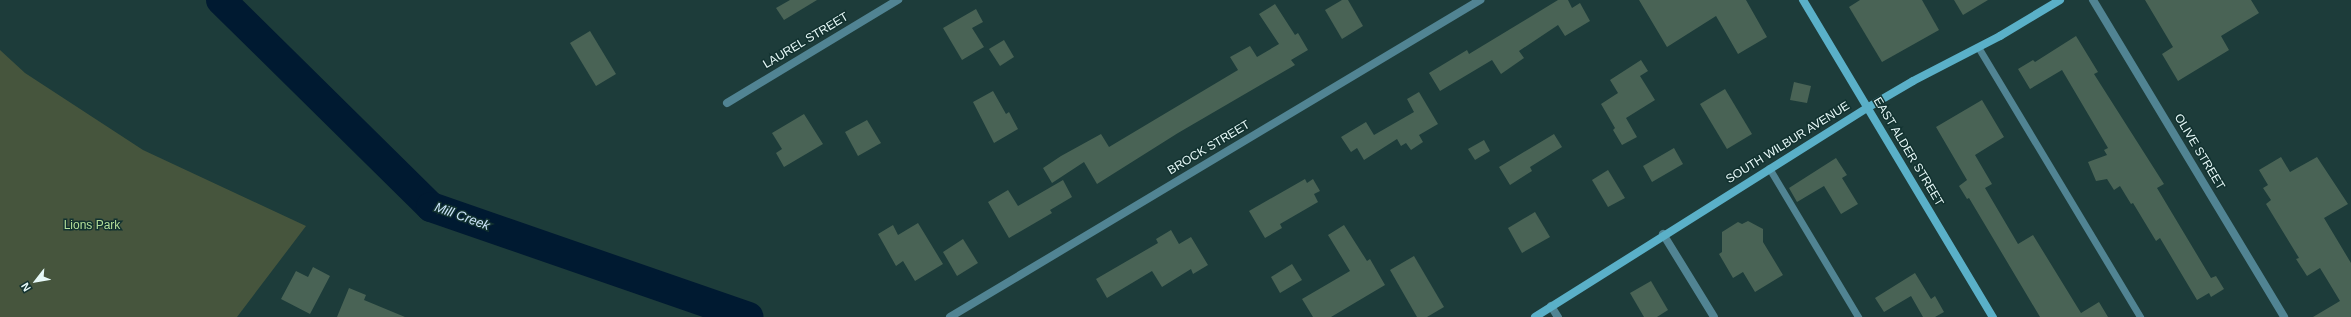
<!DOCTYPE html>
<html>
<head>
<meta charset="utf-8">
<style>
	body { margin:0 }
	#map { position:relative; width:2351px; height:317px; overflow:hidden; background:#1d3c3a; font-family:Arial,sans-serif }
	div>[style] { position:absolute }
	.green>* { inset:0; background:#46553d }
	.river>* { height:30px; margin:-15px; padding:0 15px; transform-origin:15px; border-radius:15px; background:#001a31 }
	.building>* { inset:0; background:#496355 }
	.lane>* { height:7px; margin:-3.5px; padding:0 3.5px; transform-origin:3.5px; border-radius:3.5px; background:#518493 }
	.street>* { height:8px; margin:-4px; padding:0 4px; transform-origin:4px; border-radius:4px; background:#518493 }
	.secondary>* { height:8px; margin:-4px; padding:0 4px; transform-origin:4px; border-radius:4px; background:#5ab0c8 }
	span { translate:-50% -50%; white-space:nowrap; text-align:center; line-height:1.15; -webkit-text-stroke:3px #123230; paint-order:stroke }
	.street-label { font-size:12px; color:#e7f9f8 }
	.park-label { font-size:12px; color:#b4de99 }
	.water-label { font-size:13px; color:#cce5fb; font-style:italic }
	.north { position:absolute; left:16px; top:261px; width:40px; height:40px; -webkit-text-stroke:3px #123230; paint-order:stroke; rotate:239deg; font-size:11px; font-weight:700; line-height:16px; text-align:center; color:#e7f9f8 }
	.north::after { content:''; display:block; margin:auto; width:14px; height:18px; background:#e7f9f8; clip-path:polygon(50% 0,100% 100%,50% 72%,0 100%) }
</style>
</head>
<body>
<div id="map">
	<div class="green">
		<div style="clip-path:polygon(0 50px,25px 73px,143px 150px,306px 226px,237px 317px,0 317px)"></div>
	</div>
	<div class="river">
		<div style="left:221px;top:0;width:295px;rotate:44.6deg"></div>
		<div style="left:431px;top:207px;width:336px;rotate:19.1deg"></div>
	</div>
	<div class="building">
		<div style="clip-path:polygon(790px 0,817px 0,784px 20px,776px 8px)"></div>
		<div style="clip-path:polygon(1342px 0,1348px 0,1363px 26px,1342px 39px,1325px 10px)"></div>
		<div style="clip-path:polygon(1558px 0,1568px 0,1572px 8px,1580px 3px,1590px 21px,1565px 36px,1558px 25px,1519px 51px,1524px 58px,1501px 74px,1492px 60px,1440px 91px,1429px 73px,1467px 50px,1469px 54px)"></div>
		<div style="clip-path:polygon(1639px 0,1746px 0,1767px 37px,1738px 54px,1716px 16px,1667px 47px)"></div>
		<div style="clip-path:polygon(1860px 0,1922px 0,1939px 30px,1882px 62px,1849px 7px)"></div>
		<div style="clip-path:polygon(1954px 0,1988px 0,1963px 15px)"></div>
		<div style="clip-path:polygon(2145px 0,2251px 0,2259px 13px,2221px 36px,2229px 50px,2178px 81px,2162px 54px,2173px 47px)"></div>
		<div style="clip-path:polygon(1275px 4px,1295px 35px,1298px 33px,1308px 50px,1291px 60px,1295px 65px,1178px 133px,1097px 184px,1084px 162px,1052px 183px,1043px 168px,1061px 156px,1101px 134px,1109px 147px,1238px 70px,1230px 57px,1250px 46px,1257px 57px,1279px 44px,1259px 14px)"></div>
		<div style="clip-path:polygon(976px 9px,983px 22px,972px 28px,984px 47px,962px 60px,943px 28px)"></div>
		<div style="clip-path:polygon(590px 31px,616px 74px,596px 86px,570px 43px)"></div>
		<div style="clip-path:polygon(2076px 36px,2098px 72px,2094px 74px,2164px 184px,2157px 188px,2211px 278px,2216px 276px,2224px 289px,2211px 297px,2209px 293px,2197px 300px,2160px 238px,2156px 241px,2133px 203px,2131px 204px,2120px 186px,2114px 190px,2107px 179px,2096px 181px,2088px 162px,2107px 155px,2104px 150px,2108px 148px,2062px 70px,2030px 89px,2018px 69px,2033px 60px,2035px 62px)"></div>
		<div style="clip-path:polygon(1004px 40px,1014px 57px,1000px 66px,989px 49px)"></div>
		<div style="clip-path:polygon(1641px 60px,1648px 71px,1640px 76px,1655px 100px,1626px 118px,1637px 137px,1622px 145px,1613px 130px,1615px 128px,1601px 104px,1618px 93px,1610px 80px)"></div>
		<div style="clip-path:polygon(1794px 82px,1811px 86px,1807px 103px,1790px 100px)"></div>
		<div style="clip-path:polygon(1725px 89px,1752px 134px,1727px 149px,1700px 104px)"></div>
		<div style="clip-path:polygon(993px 91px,1006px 114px,1009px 112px,1018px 129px,994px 143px,973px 102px)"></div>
		<div style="clip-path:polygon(1419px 92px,1438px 124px,1419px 135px,1423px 142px,1411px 150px,1406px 143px,1401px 146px,1397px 139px,1364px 160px,1357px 148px,1351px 152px,1341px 137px,1366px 122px,1374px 135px,1414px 112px,1407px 99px)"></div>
		<div style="clip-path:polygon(1982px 100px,2004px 137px,1975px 155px,1992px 184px,1985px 188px,2018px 244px,2033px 235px,2081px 313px,2099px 302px,2108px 317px,2040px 317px,1969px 198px,1967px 199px,1959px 186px,1967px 180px,1936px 127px)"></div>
		<div style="clip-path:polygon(804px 114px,823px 144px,784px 167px,776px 153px,782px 149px,772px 133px)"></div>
		<div style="clip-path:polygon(867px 120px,881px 143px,858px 156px,845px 132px)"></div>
		<div style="clip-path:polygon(1554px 134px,1562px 147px,1530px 167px,1532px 171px,1510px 185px,1499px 167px)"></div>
		<div style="clip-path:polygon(1484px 140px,1490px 151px,1475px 160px,1468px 149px)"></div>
		<div style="clip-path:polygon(1674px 148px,1683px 164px,1652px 182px,1643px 166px)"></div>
		<div style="clip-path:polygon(2281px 157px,2290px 172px,2317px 157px,2348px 204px,2324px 218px,2351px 263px,2351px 317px,2313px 317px,2340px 301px,2320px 268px,2307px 276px,2296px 259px,2299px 258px,2266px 204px,2271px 200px,2263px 188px,2268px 185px,2259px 170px)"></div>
		<div style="clip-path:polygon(1836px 158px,1847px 175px,1842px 178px,1858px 204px,1841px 214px,1824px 186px,1797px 202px,1789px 188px)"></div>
		<div style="clip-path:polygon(1608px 170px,1625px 198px,1608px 207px,1592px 180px)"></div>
		<div style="clip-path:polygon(1305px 179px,1307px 183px,1313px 179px,1320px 191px,1314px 194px,1318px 202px,1280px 224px,1282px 228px,1265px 238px,1249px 211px)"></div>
		<div style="clip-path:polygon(1063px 180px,1072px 197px,1050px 210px,1052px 213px,1009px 238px,988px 202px,1008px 190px,1018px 206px)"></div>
		<div style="clip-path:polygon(1535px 212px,1550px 237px,1522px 253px,1508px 228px)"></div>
		<div style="clip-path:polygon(1748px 221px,1763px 229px,1763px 242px,1783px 275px,1755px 292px,1743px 272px,1733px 278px,1719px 254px,1722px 252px,1722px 232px,1738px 222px,1742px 224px)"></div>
		<div style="clip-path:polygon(918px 223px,943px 264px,915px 281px,903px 261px,896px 266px,878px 234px,893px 225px,898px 235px)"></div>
		<div style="clip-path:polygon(1344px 225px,1367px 261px,1370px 259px,1385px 285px,1331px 317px,1313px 317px,1302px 299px,1350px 271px,1328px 235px)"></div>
		<div style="clip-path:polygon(1171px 230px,1179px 244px,1191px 237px,1208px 265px,1193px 274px,1191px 269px,1162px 287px,1152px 271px,1107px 298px,1096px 279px,1158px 243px,1156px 239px)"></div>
		<div style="clip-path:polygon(963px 239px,978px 263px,957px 276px,943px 252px)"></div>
		<div style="clip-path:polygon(1414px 256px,1444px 307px,1427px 317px,1417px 317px,1390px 270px)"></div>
		<div style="clip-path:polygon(1292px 264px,1302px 280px,1280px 293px,1271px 277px)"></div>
		<div style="clip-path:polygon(313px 267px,330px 276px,310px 314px,281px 299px,296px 271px,308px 277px)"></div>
		<div style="clip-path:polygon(1915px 273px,1931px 299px,1935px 296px,1944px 312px,1935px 317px,1923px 317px,1911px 296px,1884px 312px,1875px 298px)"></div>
		<div style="clip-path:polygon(1651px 281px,1668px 310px,1657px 317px,1644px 317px,1630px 293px)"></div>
		<div style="clip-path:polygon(349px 288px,366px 295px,364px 300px,405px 317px,337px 317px)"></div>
	</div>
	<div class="lane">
		<div style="left:1978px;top:47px;width:315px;rotate:59deg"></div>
		<div style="left:1769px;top:168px;width:174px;rotate:59.1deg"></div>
	</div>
	<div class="street">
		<div style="left:2093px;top:0;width:370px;rotate:58.9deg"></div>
		<div style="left:727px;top:103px;width:200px;rotate:-31.1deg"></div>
		<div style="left:1663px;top:234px;width:97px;rotate:58.4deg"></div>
		<div style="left:1551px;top:306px;width:13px;rotate:58deg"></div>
		<div style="left:950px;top:317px;width:618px;rotate:-30.88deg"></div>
	</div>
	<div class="secondary">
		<div style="left:1803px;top:0;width:370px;rotate:59.1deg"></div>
		<div style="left:1535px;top:317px;width:392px;rotate:-32.2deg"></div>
		<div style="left:1867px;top:108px;width:53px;rotate:-30.4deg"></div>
		<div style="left:1913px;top:81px;width:98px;rotate:-27.3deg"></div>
		<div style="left:2000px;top:36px;width:70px;rotate:-31deg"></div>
	</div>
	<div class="street-label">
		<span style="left:806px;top:41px;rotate:-31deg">LAUREL STREET</span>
		<span style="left:1788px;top:143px;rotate:-32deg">SOUTH WILBUR AVENUE</span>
		<span style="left:1209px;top:148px;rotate:-31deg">BROCK STREET</span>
		<span style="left:1908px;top:152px;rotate:59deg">EAST ALDER STREET</span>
		<span style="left:2199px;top:152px;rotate:59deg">OLIVE STREET</span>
	</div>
	<div class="park-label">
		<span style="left:92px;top:226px">Lions Park</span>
	</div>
	<div class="water-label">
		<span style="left:462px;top:217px;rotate:20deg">Mill Creek</span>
	</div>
	<div class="north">N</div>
</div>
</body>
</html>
